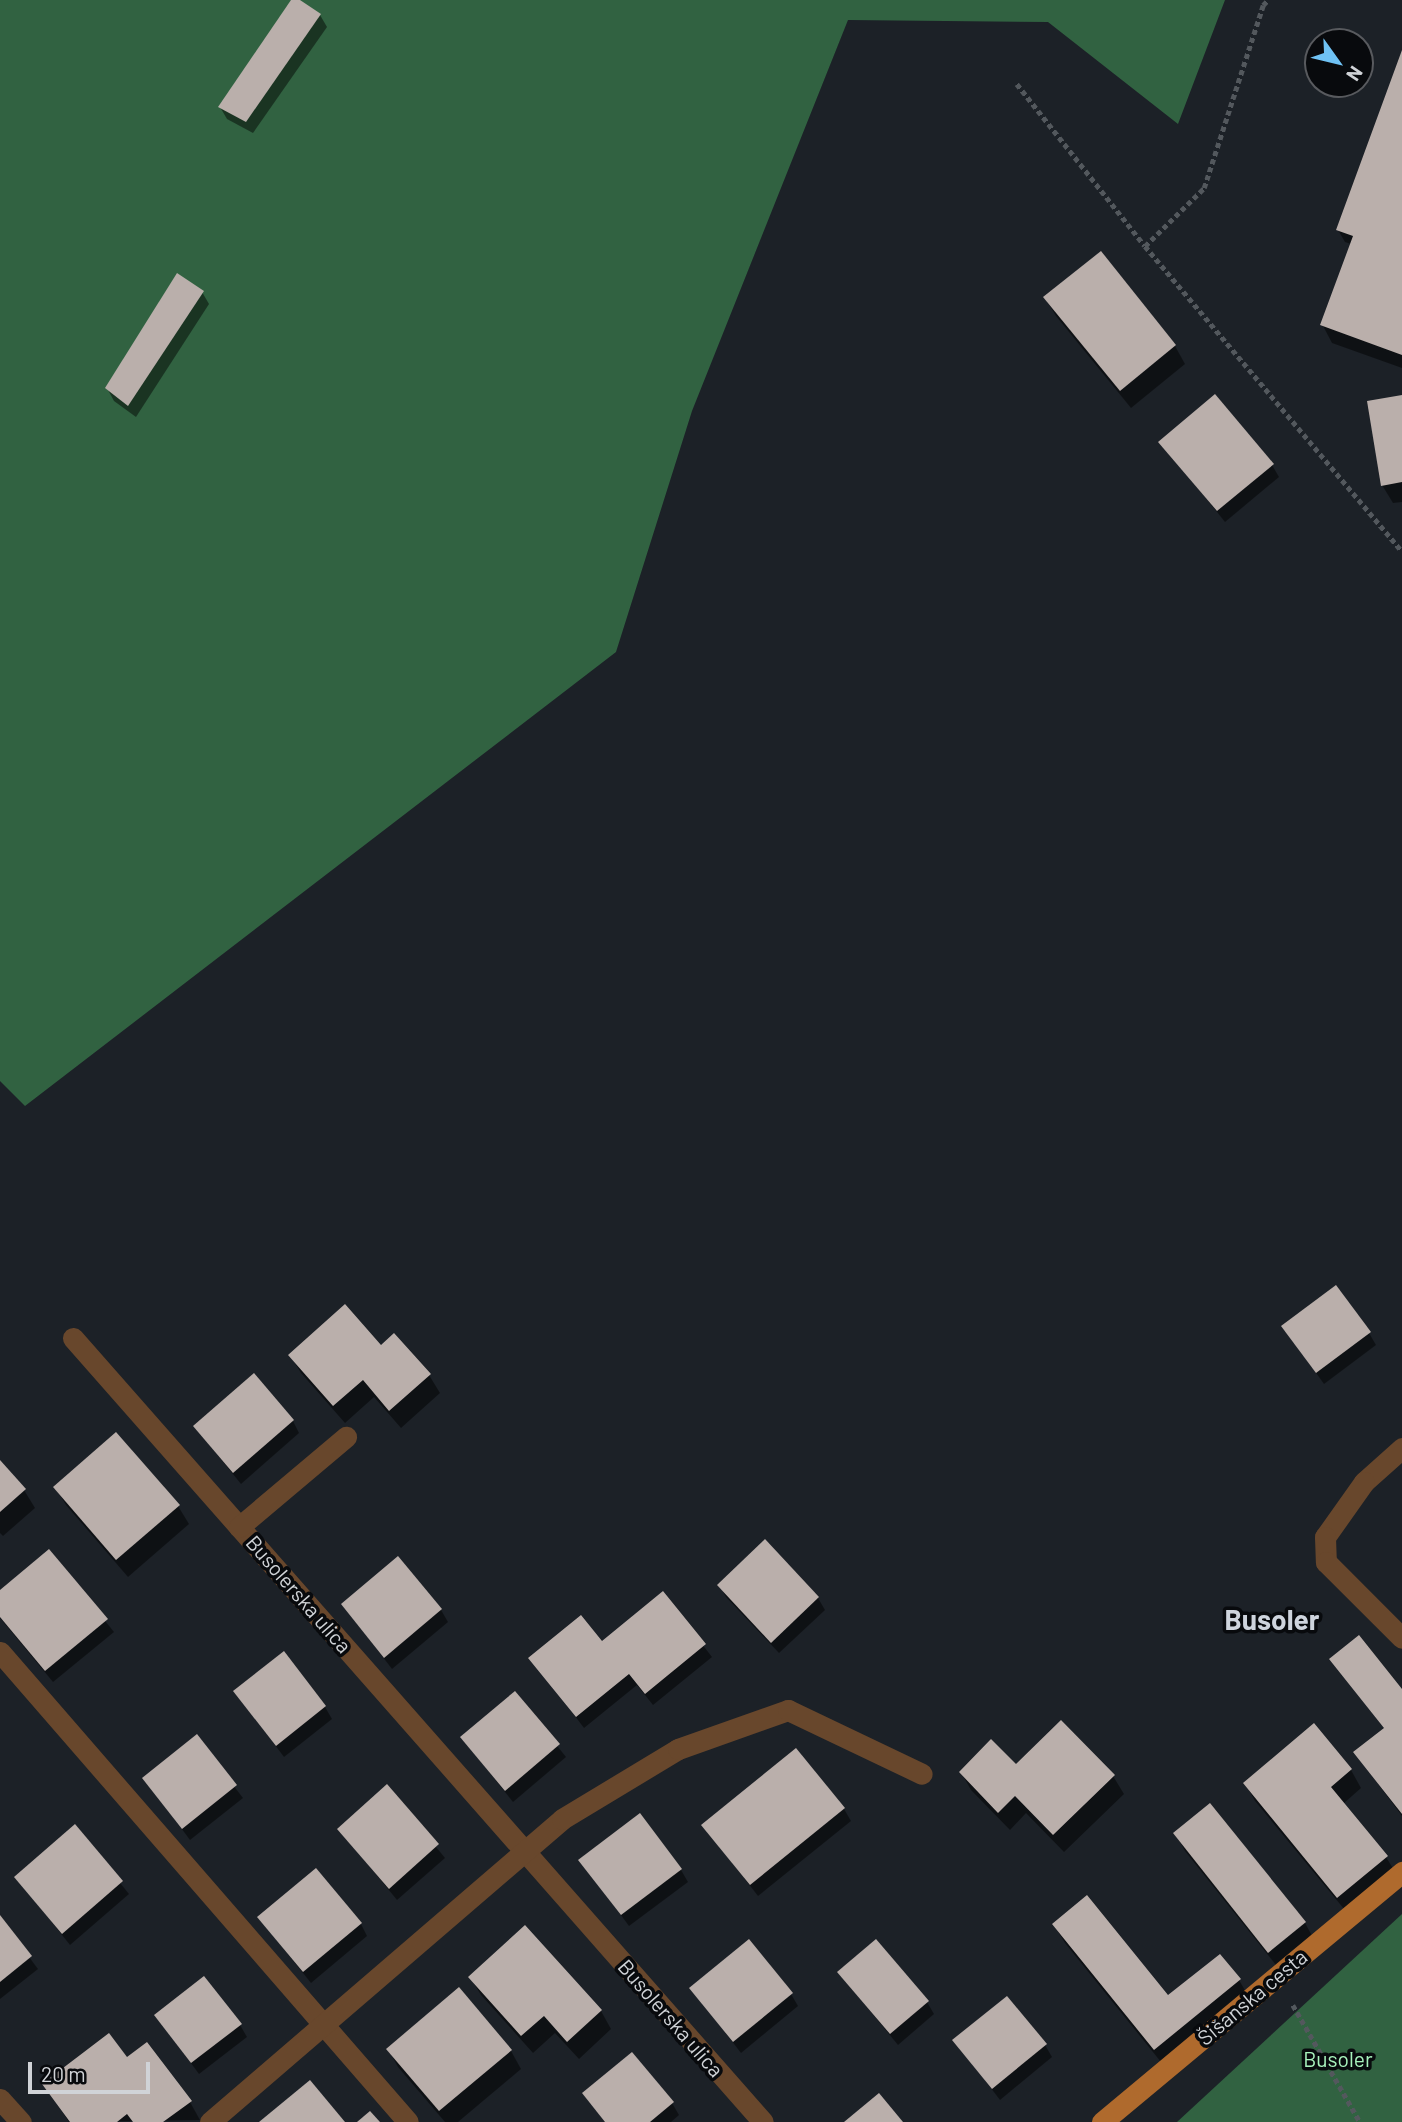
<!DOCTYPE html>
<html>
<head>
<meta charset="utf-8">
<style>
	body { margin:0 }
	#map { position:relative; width:1402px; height:2122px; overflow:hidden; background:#1c2127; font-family:Barlow,sans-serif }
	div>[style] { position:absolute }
	.forest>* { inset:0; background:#316241 }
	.shadow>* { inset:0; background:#0007 }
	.building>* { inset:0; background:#baafab }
	.path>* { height:4.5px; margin-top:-2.25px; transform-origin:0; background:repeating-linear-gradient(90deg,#53585d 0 5px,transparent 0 8.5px) }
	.minor>* { height:21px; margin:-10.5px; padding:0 10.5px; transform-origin:10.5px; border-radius:10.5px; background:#68472c }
	.major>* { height:21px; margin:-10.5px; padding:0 10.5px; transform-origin:10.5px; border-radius:10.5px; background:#af6a2d }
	span { translate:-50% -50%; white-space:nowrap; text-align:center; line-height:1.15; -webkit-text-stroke:7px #080a0d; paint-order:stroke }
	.street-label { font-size:21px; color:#d0d3d7 }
	.park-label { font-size:21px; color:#a8f3bd }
	.district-label { font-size:28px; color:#ced4dd; font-weight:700 }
	.north { position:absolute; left:1304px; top:28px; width:70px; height:70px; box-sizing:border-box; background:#080a0d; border:2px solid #585a5e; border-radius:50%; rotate:124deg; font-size:19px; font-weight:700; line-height:28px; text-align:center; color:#d0d3d7 }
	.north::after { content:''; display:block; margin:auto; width:24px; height:32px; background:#6fc2f4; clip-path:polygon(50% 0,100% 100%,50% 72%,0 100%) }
	.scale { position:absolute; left:28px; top:2062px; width:122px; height:32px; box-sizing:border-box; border:4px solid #d0d3d7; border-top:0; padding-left:9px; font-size:21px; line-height:24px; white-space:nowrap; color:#d0d3d7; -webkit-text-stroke:5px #080a0d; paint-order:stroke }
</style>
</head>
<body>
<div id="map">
	<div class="forest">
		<div style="clip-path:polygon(0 0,1225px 0,1178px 124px,1048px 22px,848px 20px,692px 411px,616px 652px,25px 1106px,0 1081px)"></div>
		<div style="clip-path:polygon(1402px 1914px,1402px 2122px,1177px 2122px)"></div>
	</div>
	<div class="shadow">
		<div style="clip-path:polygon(293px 0,320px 15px,327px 27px,253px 133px,227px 119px,220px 107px)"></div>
		<div style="clip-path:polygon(1402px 56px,1402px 368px,1332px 343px,1322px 324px,1351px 244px,1345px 242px,1338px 230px)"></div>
		<div style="clip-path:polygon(202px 292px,209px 304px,136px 417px,114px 401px,107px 388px)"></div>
		<div style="clip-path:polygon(1045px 298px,1175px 346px,1185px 364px,1131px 408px,1056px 316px)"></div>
		<div style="clip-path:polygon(1402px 397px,1402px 502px,1393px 503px,1382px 485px)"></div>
		<div style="clip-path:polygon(1161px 442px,1272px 465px,1279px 477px,1225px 522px)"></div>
		<div style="clip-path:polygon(1369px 1333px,1376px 1345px,1324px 1384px,1291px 1338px)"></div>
		<div style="clip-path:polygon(381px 1347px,429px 1375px,440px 1393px,401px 1428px,374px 1397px,345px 1423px,301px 1373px,290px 1355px)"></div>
		<div style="clip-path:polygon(293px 1421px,299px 1433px,241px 1484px,195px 1427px)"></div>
		<div style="clip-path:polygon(0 1463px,24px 1490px,35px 1508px,3px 1536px,0 1533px)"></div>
		<div style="clip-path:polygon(55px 1487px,178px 1506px,189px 1524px,128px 1577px,66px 1505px)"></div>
		<div style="clip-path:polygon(49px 1551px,114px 1632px,53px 1682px,0 1618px,0 1593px)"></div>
		<div style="clip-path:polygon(719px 1585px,818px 1598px,825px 1610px,779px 1653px,726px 1597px)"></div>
		<div style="clip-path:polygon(663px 1594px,712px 1657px,653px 1705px,637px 1685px,584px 1728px,531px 1658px,602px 1643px)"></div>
		<div style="clip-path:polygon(343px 1605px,441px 1610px,448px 1622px,392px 1669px)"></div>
		<div style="clip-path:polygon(1331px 1659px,1402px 1692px,1402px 1816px,1355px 1753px,1385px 1729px)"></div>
		<div style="clip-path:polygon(235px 1692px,325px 1707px,332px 1719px,284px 1757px)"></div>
		<div style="clip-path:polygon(515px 1693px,566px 1757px,513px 1802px,462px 1738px)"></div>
		<div style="clip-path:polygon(1314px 1726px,1351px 1770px,1361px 1788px,1343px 1804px,1386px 1857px,1397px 1875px,1349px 1915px,1255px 1801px,1245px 1783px)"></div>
		<div style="clip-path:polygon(196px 1737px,243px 1798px,190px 1840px,144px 1778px)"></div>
		<div style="clip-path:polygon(1016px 1766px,1113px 1776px,1124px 1794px,1064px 1852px,1026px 1813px,1010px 1830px,971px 1790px,961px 1772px)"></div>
		<div style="clip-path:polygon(387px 1787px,445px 1858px,397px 1900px,339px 1829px)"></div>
		<div style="clip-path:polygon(1210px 1805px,1305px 1923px,1315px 1941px,1280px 1970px,1185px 1851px,1175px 1833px)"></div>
		<div style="clip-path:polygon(844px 1809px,851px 1821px,758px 1896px,703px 1825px)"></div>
		<div style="clip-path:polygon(75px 1827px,129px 1894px,70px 1945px,16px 1877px)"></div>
		<div style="clip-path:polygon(581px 1861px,681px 1870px,688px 1882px,629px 1926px)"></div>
		<div style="clip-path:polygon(0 1918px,38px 1969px,0 1999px)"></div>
		<div style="clip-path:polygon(259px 1918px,361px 1924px,367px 1936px,311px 1983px)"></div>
		<div style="clip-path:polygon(1054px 1925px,1168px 1998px,1239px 1980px,1250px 1999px,1165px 2067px,1065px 1943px)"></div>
		<div style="clip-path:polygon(525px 1927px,601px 2011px,611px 2029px,579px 2059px,555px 2033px,533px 2053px,481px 1995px,470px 1977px)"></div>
		<div style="clip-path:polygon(839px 1973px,927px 2002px,934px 2014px,898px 2045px)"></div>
		<div style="clip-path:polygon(691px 1988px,791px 1994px,798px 2006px,741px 2053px)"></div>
		<div style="clip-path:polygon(156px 2016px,240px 2025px,247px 2037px,199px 2074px)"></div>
		<div style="clip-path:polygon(955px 2041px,1045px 2045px,1052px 2057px,1000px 2100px)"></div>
		<div style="clip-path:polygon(388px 2049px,511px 2051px,521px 2069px,458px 2122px,445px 2122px,398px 2067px)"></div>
		<div style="clip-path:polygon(127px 2059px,190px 2102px,200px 2120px,69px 2122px,44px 2084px)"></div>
		<div style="clip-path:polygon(584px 2093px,672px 2103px,679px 2115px,671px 2122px,605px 2122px)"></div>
	</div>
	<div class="building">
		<div style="clip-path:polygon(291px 0,300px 0,321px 14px,246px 122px,218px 107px)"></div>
		<div style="clip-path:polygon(1402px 50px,1402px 355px,1320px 325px,1353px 236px,1336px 230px)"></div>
		<div style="clip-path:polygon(1101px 251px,1176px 345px,1120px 391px,1043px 297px)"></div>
		<div style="clip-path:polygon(177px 273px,204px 291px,128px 406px,105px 388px)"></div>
		<div style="clip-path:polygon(1215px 394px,1274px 464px,1217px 511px,1158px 442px)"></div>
		<div style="clip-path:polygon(1402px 395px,1402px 482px,1381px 486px,1367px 401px)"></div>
		<div style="clip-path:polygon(1336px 1285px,1371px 1332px,1316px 1373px,1281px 1326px)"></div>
		<div style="clip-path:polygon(345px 1304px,381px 1345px,394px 1333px,431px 1374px,389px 1411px,363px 1380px,333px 1406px,288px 1355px)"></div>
		<div style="clip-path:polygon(254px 1373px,294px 1420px,233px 1473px,193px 1426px)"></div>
		<div style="clip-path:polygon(116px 1432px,180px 1505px,116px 1560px,53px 1487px)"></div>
		<div style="clip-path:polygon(0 1460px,26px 1489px,0 1512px)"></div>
		<div style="clip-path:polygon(765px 1539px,819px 1597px,771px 1643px,717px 1585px)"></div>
		<div style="clip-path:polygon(49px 1549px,108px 1619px,45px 1671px,0 1617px,0 1590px)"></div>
		<div style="clip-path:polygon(398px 1556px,442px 1609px,384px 1658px,341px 1604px)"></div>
		<div style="clip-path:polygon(663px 1591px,706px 1644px,645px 1694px,629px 1674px,576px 1717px,528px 1658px,581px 1615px,602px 1641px)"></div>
		<div style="clip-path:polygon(1359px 1635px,1402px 1689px,1402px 1814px,1353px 1752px,1384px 1728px,1329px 1659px)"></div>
		<div style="clip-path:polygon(284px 1651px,326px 1706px,276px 1746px,233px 1691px)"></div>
		<div style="clip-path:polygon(515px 1691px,560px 1744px,505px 1791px,460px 1737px)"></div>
		<div style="clip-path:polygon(1061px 1720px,1115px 1775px,1053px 1835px,1015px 1796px,998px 1813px,959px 1772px,991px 1739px,1016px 1764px)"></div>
		<div style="clip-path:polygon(1314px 1723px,1352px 1769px,1331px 1787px,1388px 1856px,1337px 1898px,1243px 1783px)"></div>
		<div style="clip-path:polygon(197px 1734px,237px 1785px,182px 1829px,142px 1778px)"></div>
		<div style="clip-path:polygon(796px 1748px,845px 1808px,750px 1885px,701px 1825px)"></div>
		<div style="clip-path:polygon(387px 1784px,439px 1844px,389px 1889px,337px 1829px)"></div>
		<div style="clip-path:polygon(1210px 1803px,1306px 1922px,1268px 1953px,1173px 1833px)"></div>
		<div style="clip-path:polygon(640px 1813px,682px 1869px,621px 1915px,578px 1860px)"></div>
		<div style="clip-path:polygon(75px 1824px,123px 1881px,62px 1934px,14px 1877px)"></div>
		<div style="clip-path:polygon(316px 1868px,362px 1923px,303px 1972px,257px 1917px)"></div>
		<div style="clip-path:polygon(1087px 1895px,1168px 1995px,1220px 1954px,1241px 1979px,1154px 2050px,1052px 1924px)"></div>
		<div style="clip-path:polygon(0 1915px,32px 1956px,0 1982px)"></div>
		<div style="clip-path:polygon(525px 1925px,602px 2010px,567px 2042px,544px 2016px,521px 2036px,468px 1977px)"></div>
		<div style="clip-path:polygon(749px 1939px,793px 1993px,733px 2042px,689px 1988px)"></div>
		<div style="clip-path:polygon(876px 1939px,929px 2001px,890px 2034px,837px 1972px)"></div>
		<div style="clip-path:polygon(204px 1976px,242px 2024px,191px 2063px,154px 2015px)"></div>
		<div style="clip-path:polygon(459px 1987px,512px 2050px,439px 2111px,386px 2049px)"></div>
		<div style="clip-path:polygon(1007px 1996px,1047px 2044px,992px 2089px,952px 2040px)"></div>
		<div style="clip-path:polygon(109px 2033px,127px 2057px,147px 2042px,192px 2101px,163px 2122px,133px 2122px,127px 2114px,117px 2122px,70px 2122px,42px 2084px)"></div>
		<div style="clip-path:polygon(632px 2052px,674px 2102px,650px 2122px,605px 2122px,582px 2093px)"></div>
		<div style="clip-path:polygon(310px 2080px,345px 2122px,259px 2122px)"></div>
		<div style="clip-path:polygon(879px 2093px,903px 2122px,844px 2122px)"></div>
		<div style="clip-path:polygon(370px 2111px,380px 2122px,357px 2122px)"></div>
	</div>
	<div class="path">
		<div style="left:1017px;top:84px;width:206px;rotate:51.7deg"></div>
		<div style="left:1145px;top:246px;width:399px;rotate:49.9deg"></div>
		<div style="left:1145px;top:246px;width:83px;rotate:-44.5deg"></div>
		<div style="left:1204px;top:188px;width:192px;rotate:-72.1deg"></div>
		<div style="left:1263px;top:5px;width:7px;rotate:-45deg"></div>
		<div style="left:1293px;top:2005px;width:135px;rotate:60.2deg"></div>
	</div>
	<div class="minor">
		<div style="left:73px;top:1338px;width:1044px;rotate:48.65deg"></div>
		<div style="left:1402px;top:1448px;width:51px;rotate:138.2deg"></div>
		<div style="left:1364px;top:1482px;width:67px;rotate:125.3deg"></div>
		<div style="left:1325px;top:1537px;width:25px;rotate:88deg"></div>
		<div style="left:1326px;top:1562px;width:107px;rotate:45deg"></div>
		<div style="left:239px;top:1527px;width:140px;rotate:-40.1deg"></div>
		<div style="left:0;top:1652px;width:622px;rotate:49.04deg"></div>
		<div style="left:0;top:2099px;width:31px;rotate:48deg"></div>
		<div style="left:210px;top:2122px;width:464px;rotate:-40.7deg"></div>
		<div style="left:562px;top:1819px;width:135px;rotate:-31.1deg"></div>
		<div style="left:678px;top:1749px;width:117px;rotate:-19.5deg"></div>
		<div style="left:788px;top:1710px;width:148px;rotate:25.5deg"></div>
	</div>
	<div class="major">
		<div style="left:1102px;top:2122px;width:391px;rotate:-39.8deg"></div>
	</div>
	<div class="street-label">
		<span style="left:299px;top:1594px;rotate:49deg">Busolerska ulica</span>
		<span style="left:1252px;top:1997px;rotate:-40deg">Šišanska cesta</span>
		<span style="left:671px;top:2018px;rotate:49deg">Busolerska ulica</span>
	</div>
	<div class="park-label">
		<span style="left:1338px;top:2059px">Busoler</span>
	</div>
	<div class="district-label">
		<span style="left:1272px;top:1619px">Busoler</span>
	</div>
	<div class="north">N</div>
	<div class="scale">20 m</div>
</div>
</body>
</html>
